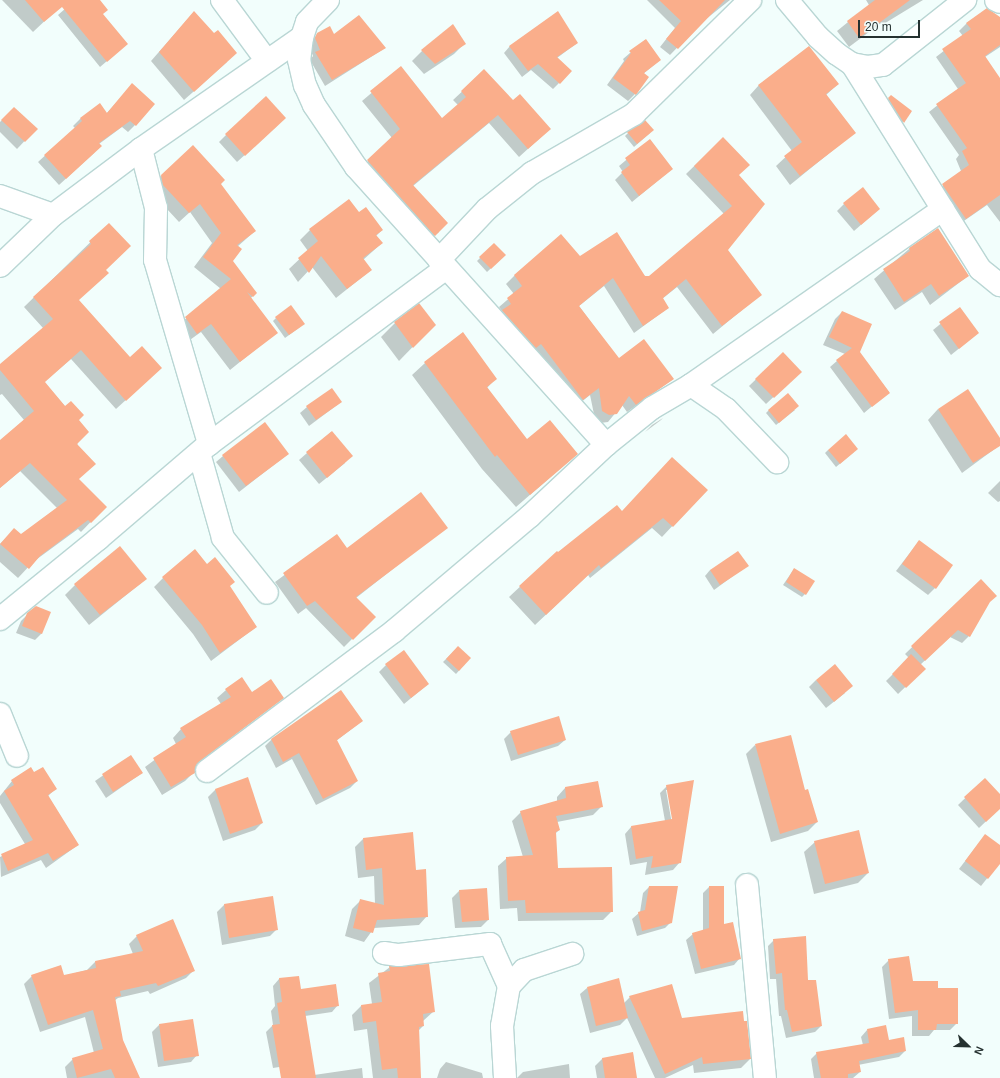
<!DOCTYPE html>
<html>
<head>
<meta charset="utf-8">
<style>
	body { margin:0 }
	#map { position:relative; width:1000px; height:1078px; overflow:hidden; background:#f2fefc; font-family:Helvetica,sans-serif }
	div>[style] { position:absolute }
	.shadow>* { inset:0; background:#0003 }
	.building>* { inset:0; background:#faae8b }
	.roads { filter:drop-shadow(1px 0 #b9d6d4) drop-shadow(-1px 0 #b9d6d4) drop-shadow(0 1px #b9d6d4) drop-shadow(0 -1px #b9d6d4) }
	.street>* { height:22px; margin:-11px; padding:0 11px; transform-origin:11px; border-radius:11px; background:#fff }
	span { translate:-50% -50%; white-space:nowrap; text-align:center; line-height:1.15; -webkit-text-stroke:4px #f2fefc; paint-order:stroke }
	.north { position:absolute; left:948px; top:1026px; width:40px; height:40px; -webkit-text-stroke:3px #f2fefc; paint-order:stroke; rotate:113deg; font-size:11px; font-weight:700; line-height:16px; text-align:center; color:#253130 }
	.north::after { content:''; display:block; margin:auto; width:14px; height:18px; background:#253130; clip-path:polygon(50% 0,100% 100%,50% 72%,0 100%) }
	.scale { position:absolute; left:858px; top:20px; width:62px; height:18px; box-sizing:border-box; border:2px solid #253130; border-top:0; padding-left:5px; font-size:12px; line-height:14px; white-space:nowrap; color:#253130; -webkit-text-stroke:3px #f2fefc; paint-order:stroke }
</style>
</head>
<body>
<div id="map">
	<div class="shadow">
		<div style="clip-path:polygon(2px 0,67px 0,33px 32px)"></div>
		<div style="clip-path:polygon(75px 0,99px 0,102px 14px,121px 49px,100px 67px,58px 15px)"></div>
		<div style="clip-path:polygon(647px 0,730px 0,701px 23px,670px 55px,660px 47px,675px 28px)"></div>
		<div style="clip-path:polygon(866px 0,923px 0,882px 25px,881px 23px,849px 47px,837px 31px,869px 5px)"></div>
		<div style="clip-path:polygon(987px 9px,1000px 19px,1000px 47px,985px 57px,1000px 80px,1000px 222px,987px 205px,958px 225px,935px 192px,961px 171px,956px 159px,959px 155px,929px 112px,958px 89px,936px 57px,963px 36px,959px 31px,967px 23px)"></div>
		<div style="clip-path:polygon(194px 12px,227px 62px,184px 100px,151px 61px)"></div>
		<div style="clip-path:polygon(317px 34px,385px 48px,325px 86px,310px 60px,313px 56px,309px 46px)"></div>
		<div style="clip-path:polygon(645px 40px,660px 60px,643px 74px,635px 94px,628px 101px,607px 85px,624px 61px,623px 59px)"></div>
		<div style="clip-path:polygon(577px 43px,557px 58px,559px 83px,553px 89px,531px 70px,522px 77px,504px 53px,510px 46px)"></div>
		<div style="clip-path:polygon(464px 44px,454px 54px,424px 74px,412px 61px,422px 51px)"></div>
		<div style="clip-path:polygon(401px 68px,442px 119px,458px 105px,453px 100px,484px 71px,541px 137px,519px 157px,489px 123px,413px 186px,439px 232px,425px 243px,359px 170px,392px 138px,362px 101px)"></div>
		<div style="clip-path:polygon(838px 84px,825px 96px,854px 133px,790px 185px,776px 166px,792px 151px,750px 95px,759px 85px)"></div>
		<div style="clip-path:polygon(132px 85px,135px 125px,128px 132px,122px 127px,99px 144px,94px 153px,59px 185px,38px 162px,75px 128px,73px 126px,80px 119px,99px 105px,106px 114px)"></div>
		<div style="clip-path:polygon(891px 96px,911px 112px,900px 125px,886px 102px)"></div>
		<div style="clip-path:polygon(7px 115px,36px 129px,17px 149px,0 132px,0 122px)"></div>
		<div style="clip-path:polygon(278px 125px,237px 162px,219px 142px,226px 135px)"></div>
		<div style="clip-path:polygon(628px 133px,650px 133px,634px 147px,625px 136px)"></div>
		<div style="clip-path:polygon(723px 138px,737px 176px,727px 250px,760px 295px,713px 334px,677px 287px,662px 299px,668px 308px,634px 333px,604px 286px,579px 306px,619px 360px,673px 379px,627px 412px,622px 405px,608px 422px,600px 423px,595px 419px,590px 395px,575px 407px,494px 319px,502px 311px,499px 307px,514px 294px,506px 284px,515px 275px,580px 257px,649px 277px,724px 214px,686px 174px)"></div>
		<div style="clip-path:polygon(650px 140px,672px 169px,632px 202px,615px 180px,623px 172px,619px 166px)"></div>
		<div style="clip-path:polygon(161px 176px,220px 184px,255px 231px,237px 247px,232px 261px,255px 293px,251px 298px,276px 333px,230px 370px,201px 332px,187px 342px,176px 327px,221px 289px,194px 267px,212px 243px,190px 212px,179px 222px,154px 195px,151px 186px)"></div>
		<div style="clip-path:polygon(844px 204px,879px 209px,854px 231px,837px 211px)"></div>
		<div style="clip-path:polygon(359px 213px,382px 230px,376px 236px,382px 243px,363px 260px,371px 270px,336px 298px,312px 267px,298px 282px,289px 269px,308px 251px,300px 240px,310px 230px)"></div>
		<div style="clip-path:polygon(109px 224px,105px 270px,78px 300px,130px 358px,151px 377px,116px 409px,71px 359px,44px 382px,77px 420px,78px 480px,105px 507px,81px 532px,78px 529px,33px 562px,18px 578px,0 562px,0 544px,5px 539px,21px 535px,57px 508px,20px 471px,0 488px,0 441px,24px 420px,2px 394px,0 395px,0 365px,43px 328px,24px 307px)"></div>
		<div style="clip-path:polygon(938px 229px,968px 276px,930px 305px,922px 292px,895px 310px,874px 279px,909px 249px)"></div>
		<div style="clip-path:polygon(494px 244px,505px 255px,487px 272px,477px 261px)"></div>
		<div style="clip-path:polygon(960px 308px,978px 333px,951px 355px,933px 330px)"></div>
		<div style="clip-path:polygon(842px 312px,858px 352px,889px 392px,864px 413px,830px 367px,845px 354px,823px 345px,835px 319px)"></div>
		<div style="clip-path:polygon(276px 318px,300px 327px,285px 338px,273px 321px)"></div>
		<div style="clip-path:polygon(395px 323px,434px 325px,399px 361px,381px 337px)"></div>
		<div style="clip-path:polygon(783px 353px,800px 372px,766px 404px,749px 386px)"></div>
		<div style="clip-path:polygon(425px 363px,496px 378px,487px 388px,526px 441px,577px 454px,516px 507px,482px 469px,412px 375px)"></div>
		<div style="clip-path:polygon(341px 402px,309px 426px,300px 413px,307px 407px)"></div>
		<div style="clip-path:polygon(938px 409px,1000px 440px,1000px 445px,962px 473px,928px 420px)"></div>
		<div style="clip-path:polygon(769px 410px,795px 410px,776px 425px,766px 413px)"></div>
		<div style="clip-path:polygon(663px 418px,661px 420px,645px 432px,652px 425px)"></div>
		<div style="clip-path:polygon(331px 432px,345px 463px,319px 484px,299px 460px)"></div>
		<div style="clip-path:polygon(828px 450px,854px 452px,836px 467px,825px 453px)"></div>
		<div style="clip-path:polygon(288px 454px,239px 492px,216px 462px,223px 456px)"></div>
		<div style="clip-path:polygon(1000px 481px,1000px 501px,998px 502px,988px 493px)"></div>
		<div style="clip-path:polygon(706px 490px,662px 537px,652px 528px,590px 578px,588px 575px,535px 625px,509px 597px,557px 552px,558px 553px,622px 512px)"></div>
		<div style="clip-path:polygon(446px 527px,356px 598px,374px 617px,344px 647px,306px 608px,298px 614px,275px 582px,337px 536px,347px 549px)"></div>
		<div style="clip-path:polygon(919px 541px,935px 588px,928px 595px,896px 571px)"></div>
		<div style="clip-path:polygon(207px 565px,229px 586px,256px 627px,211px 661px,193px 634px,154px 587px,163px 578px)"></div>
		<div style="clip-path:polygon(748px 565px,714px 590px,705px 576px,710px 570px)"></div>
		<div style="clip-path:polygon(794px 569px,805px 594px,802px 597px,783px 585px)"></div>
		<div style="clip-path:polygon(146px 579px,89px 625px,65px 595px,75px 585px)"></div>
		<div style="clip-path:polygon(981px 580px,988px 603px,969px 636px,962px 643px,950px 637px,920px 665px,924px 669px,898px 694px,886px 681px,909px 658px,905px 654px)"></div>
		<div style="clip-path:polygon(28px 614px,42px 633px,35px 640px,16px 633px,21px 621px)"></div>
		<div style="clip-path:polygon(458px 647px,470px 658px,456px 674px,443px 662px)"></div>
		<div style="clip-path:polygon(386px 665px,428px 684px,404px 704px,379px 672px)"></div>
		<div style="clip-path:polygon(816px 680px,845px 693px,826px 708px,809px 687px)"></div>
		<div style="clip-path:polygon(226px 690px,283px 697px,197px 764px,194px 772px,185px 781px,162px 795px,145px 767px,176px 744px,173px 738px,181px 729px,221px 704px,217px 698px)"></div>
		<div style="clip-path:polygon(362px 721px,336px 741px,357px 781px,350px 788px,316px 805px,292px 759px,276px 768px,265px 746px,272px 739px)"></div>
		<div style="clip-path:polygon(511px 732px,565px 740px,558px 746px,511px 761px,504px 739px)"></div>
		<div style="clip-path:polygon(755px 745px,804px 791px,817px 822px,808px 831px,771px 842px,746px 754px)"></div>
		<div style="clip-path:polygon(131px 756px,142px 773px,106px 798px,95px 781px)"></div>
		<div style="clip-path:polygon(34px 774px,55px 789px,48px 796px,78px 845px,46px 868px,41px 860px,1px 877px,0 857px,25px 844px,0 803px,0 796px,12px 781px)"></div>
		<div style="clip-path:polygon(247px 779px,262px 823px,255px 830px,223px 841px,208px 797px,215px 790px)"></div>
		<div style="clip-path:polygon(985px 779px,1000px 795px,1000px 808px,979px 828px,958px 805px)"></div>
		<div style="clip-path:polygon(evenodd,693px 781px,680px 862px,673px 870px,645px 875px,647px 862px,630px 865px,625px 834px,631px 827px,665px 821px,660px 793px,667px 786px,693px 781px,666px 790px,668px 790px,674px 823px,672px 824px,666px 790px)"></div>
		<div style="clip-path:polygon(597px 783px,601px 807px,593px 815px,557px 822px,559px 830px,555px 834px,557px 869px,612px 911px,603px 920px,518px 921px,517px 908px,500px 909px,498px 866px,507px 858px,523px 857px,512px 821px,521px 812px,557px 802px,557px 797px,565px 788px)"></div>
		<div style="clip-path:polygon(985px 835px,1000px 847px,1000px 862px,981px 886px,959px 869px)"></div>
		<div style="clip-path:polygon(363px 839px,416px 871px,427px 916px,419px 925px,374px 928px,364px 942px,345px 936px,352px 909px,361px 900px,375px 904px,374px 876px,358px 878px,355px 847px)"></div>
		<div style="clip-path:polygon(815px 842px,868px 873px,858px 883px,814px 894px,804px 852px)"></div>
		<div style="clip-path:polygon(649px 887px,671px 922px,665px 928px,637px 936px,632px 919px,640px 912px,643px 893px)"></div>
		<div style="clip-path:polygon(709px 887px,723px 926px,740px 958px,734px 965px,695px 974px,686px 940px,693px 934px,703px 931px,703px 893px)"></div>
		<div style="clip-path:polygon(459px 891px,488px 920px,481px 927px,455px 928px,452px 898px)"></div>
		<div style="clip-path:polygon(272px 897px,277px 929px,270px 936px,222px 945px,217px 912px,224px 905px)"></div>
		<div style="clip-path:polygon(137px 936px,194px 970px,186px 978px,150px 994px,148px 991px,118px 998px,114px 1001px,122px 1040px,137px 1078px,67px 1078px,65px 1067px,73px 1059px,94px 1053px,85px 1017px,40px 1032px,24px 984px,32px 976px,64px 976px,87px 970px,95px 962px,133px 954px,129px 944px)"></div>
		<div style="clip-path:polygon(774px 940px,807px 982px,821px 1026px,815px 1032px,786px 1038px,781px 1016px,779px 1016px,776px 979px,770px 979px,768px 946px)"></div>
		<div style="clip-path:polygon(889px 960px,912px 982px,937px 989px,957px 1023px,950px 1030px,934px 1030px,929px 1036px,912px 1036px,912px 1016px,889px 1019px,882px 967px)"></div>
		<div style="clip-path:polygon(390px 967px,434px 1011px,423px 1021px,423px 1026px,418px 1031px,420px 1078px,373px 1078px,367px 1029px,354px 1031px,352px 1015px,361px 1006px,372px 1004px,369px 983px)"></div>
		<div style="clip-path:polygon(298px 977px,300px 990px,338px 1005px,332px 1012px,305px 1016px,314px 1075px,362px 1068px,363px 1078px,292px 1078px,292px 1065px,273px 1068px,266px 1032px,273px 1025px,271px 1011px,275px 1006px,273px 986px,279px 979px)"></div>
		<div style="clip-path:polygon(671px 985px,681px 1019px,750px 1059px,741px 1068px,694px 1073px,693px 1065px,665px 1078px,655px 1078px,627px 1018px,620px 1025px,590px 1033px,580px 994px,587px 988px,624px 1003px,630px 997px)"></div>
		<div style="clip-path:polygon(159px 1025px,197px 1055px,191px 1062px,158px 1067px,152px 1032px)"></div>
		<div style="clip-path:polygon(867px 1030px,905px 1051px,899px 1057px,858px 1065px,860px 1072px,853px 1078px,814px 1078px,811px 1059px,817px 1053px,863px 1045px,861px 1037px)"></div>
		<div style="clip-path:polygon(633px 1054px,636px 1078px,597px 1078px,595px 1066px,602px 1059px)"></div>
		<div style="clip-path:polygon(446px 1062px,482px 1073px,483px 1078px,437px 1078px,440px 1069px)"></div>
		<div style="clip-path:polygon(569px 1064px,570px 1078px,517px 1078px,523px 1072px)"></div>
	</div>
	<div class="building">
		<div style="clip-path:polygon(25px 0,100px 0,108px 10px,103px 14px,128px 44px,107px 62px,62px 7px,44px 22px)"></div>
		<div style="clip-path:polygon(659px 0,725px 0,678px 49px,666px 39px,681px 21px)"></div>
		<div style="clip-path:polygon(875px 0,910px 0,859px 38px,847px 21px)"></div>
		<div style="clip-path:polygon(987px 8px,1000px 17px,1000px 45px,985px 56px,1000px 78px,1000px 195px,966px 219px,942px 184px,969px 165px,962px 151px,967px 148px,936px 104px,966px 83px,942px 49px,971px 29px,966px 23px)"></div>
		<div style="clip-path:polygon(194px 11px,214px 33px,218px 30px,237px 53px,194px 92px,159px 52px)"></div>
		<div style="clip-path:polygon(558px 11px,578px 43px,557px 57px,572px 71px,560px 84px,538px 64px,528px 71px,509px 46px)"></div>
		<div style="clip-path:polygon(359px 15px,386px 48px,332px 80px,315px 52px,320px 50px,315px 38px,317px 33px,330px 26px,334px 34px)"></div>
		<div style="clip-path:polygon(453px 24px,466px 44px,435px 64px,421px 50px)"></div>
		<div style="clip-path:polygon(646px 39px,661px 60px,644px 73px,649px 77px,636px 95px,613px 78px,631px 53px,629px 51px)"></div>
		<div style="clip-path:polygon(809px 46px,839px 84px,826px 94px,856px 133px,800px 176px,784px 156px,802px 142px,758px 85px)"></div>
		<div style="clip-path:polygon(401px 66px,442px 118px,466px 97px,461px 91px,484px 69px,513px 100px,520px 94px,551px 129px,528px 149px,498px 115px,413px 185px,448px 223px,435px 236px,367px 160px,400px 129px,370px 91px)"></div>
		<div style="clip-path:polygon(132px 83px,155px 104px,136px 126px,130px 121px,99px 143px,102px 146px,66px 179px,44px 155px,82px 121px,80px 118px,100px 103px,107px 113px)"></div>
		<div style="clip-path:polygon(891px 95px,912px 111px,904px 123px,888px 98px)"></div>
		<div style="clip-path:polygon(266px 96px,286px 118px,245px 156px,225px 134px)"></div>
		<div style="clip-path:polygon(14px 107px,38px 129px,25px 142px,1px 120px)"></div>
		<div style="clip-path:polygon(645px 120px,654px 130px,637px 144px,627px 132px)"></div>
		<div style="clip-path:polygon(723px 137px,750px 165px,739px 175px,765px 204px,728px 250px,762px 295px,722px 326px,686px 279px,663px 298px,669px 308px,643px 326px,613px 278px,579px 306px,619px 358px,644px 339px,674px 379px,636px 405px,629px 396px,617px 414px,609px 415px,602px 411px,599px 388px,583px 400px,541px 344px,536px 348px,502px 310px,511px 304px,507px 298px,522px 286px,514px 275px,561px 234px,580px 256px,617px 232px,645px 276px,649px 276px,732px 206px,694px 166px)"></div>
		<div style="clip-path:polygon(650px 139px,673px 169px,639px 196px,621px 172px,630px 165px,625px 158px)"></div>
		<div style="clip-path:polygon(193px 145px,225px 180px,221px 184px,256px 231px,237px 245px,242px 249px,233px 261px,257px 293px,253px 297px,247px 292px,278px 333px,240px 362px,211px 324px,197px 334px,185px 317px,231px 279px,203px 257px,221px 233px,200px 204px,189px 213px,163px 185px,161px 175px)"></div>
		<div style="clip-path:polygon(863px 187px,880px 209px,861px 225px,843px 203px)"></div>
		<div style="clip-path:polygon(349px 199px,359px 212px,366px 207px,383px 230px,376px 235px,383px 243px,363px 258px,372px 270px,347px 289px,321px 256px,309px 273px,298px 258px,318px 241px,309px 229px)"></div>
		<div style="clip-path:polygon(109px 223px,131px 246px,106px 270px,109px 273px,79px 300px,130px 357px,142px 346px,162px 368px,126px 401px,81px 350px,45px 382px,65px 406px,71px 401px,84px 415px,79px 420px,89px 432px,77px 444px,96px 464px,79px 479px,107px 507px,91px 523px,88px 520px,40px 556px,29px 569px,0 544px,14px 528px,21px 534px,67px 500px,30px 463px,0 488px,0 440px,34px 411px,0 370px,0 364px,53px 319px,33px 297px,91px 244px,89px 241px)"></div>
		<div style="clip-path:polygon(938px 228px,969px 276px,939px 296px,931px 284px,904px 302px,883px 269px,910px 251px,909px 248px)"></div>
		<div style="clip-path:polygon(494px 243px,506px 255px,491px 269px,479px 257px)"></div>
		<div style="clip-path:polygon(419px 303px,436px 325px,413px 348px,394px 322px)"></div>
		<div style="clip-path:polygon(291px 305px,305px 324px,289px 335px,275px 317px)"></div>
		<div style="clip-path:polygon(960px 307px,979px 333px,959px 349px,939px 322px)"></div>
		<div style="clip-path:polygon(842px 311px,872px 324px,860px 352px,890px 393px,872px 407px,836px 360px,852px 348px,829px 337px)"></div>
		<div style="clip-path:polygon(463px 332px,497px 379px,487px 387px,527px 439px,550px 420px,578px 454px,530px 495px,497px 455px,495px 457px,424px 362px)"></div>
		<div style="clip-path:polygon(783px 352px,802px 372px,774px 398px,755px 379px)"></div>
		<div style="clip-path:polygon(332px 388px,342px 402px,316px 420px,306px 406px)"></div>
		<div style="clip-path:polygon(968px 389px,1000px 438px,1000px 446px,973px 463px,938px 409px)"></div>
		<div style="clip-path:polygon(788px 393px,799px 406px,779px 423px,768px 410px)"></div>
		<div style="clip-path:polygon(265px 422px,289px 454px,246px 486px,222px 455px)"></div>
		<div style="clip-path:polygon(332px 431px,353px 456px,327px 478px,306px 452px)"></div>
		<div style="clip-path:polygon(846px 434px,858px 449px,840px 464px,828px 450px)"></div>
		<div style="clip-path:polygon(672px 457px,708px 490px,673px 527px,663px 518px,601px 568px,599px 565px,546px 615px,519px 586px,557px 551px,558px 552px,617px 505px,622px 511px)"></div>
		<div style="clip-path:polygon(421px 492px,448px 528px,356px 597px,376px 617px,353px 640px,315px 601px,307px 606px,283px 573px,337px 534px,347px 548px)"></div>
		<div style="clip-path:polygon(919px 540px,953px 565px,936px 589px,902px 564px)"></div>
		<div style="clip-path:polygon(120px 546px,147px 579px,100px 615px,74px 584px)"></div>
		<div style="clip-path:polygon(195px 549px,207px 564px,215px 557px,235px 582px,230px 586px,257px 627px,220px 653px,202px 625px,162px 577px)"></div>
		<div style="clip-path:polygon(738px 551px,749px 566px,720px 585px,710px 570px)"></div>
		<div style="clip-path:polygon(794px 568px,815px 581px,806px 595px,786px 582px)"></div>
		<div style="clip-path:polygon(981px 579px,997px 596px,990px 602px,970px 637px,958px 630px,925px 661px,911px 646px)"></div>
		<div style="clip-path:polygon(36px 606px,51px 612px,42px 634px,22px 626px,27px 613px)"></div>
		<div style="clip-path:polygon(458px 646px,471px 658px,459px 671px,446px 659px)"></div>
		<div style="clip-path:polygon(404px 650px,429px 684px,411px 698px,385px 664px)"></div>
		<div style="clip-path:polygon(911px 654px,926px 669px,906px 688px,892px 674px)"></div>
		<div style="clip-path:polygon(835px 664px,853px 686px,834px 702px,816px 680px)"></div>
		<div style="clip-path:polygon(242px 677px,252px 692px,271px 679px,284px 698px,200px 761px,195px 773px,171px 787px,153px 758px,186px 737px,180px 728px,231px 697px,225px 689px)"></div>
		<div style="clip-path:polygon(341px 690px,363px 721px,337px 740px,358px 781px,323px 799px,299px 753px,283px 762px,271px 739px)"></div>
		<div style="clip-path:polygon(559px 716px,566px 740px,518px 755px,510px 731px)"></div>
		<div style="clip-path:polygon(791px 735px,805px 790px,808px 789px,818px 822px,780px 834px,755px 744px)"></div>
		<div style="clip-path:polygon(131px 755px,143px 773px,113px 792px,102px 774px)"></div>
		<div style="clip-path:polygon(31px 767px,34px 772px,43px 767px,57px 789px,48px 795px,79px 845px,53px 861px,48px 853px,8px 871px,1px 854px,33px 840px,4px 791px,14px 785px,11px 780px)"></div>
		<div style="clip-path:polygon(248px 777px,263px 823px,230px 834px,215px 789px)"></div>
		<div style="clip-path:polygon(985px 778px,1000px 794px,1000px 809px,986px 822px,964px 797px)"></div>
		<div style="clip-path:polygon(694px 780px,681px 863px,651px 868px,653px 856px,636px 859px,631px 826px,672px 819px,666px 785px)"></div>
		<div style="clip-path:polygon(598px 781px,603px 807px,556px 816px,560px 830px,556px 832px,558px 868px,612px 867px,613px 912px,526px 913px,525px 900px,508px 901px,506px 857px,533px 855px,520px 811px,566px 798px,565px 787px)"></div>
		<div style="clip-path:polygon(859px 830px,869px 873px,825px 884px,814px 841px)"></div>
		<div style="clip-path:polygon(413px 832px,416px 870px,426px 869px,428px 917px,377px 920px,373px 933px,353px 928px,360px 899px,384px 905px,382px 868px,366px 870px,363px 838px)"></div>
		<div style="clip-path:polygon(985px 834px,1000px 845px,1000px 864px,988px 879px,965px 861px)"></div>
		<div style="clip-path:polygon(649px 886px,678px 886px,672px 923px,642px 931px,638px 912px,645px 910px)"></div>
		<div style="clip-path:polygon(709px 886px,724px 886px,724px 924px,733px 922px,741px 959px,701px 969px,692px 933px,709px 928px)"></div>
		<div style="clip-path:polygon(487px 888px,489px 920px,462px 922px,459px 890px)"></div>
		<div style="clip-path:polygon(273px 896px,278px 930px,229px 938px,224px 904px)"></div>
		<div style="clip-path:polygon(173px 919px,195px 971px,158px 986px,156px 983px,120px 991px,121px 996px,115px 997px,123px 1040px,140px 1078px,115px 1078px,111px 1069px,77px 1078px,72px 1058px,103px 1049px,93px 1010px,48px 1025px,31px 975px,61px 965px,64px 975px,96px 968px,95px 961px,143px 951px,136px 935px)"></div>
		<div style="clip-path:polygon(806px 936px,808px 980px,816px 980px,822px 1026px,792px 1032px,787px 1010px,785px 1010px,782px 973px,776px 974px,773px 939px)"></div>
		<div style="clip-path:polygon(909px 956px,913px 981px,938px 981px,938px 988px,958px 988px,958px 1024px,937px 1024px,936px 1030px,918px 1030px,918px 1010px,895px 1013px,888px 959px)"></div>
		<div style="clip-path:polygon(429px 964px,435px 1012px,423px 1014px,424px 1026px,419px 1027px,421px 1078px,398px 1078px,397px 1068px,382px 1070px,376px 1021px,363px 1023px,361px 1005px,382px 1002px,378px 973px,390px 971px,389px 966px)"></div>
		<div style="clip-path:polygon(299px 976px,301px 989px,336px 984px,339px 1006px,305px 1011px,316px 1078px,281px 1078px,272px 1025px,280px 1024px,277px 1003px,282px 1002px,279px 978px)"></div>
		<div style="clip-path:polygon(619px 978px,628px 1018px,596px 1026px,587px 987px)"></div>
		<div style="clip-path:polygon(672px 984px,682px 1018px,743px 1011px,744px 1021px,747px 1021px,751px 1059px,703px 1064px,702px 1057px,665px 1074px,629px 996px)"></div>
		<div style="clip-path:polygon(193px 1019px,199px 1056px,164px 1061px,159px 1024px)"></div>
		<div style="clip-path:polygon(886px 1025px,889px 1040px,904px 1037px,906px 1051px,859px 1061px,861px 1072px,848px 1074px,848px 1078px,821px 1078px,816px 1052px,869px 1043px,867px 1029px)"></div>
		<div style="clip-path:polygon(633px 1052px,637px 1078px,605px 1078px,602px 1058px)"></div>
	</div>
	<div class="roads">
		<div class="street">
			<div style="left:222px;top:0;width:76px;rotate:53.6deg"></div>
			<div style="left:328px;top:0;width:30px;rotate:134deg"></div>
			<div style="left:307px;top:22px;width:16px;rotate:108deg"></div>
			<div style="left:302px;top:37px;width:23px;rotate:97deg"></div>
			<div style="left:299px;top:60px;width:26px;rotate:77deg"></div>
			<div style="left:305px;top:85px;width:22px;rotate:66deg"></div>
			<div style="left:314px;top:105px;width:75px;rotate:55.9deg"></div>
			<div style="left:356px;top:167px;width:374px;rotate:48deg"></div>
			<div style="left:787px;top:0;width:48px;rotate:50deg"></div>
			<div style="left:818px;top:37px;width:25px;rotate:42deg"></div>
			<div style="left:837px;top:54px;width:18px;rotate:34deg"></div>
			<div style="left:852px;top:64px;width:16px;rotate:11deg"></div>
			<div style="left:868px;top:67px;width:15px;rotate:-8deg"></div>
			<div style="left:883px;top:65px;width:105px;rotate:-38.4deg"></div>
			<div style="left:996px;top:0;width:4px;rotate:27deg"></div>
			<div style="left:852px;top:64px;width:242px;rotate:58deg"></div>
			<div style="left:980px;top:269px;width:26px;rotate:39deg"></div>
			<div style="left:141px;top:149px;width:61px;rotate:75.7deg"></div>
			<div style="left:156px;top:208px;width:52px;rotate:91.1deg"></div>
			<div style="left:155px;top:260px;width:192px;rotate:73.6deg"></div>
			<div style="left:0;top:196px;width:56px;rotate:19.7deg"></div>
			<div style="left:439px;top:260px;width:70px;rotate:-46.7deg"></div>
			<div style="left:487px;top:209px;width:58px;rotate:-38.7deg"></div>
			<div style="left:532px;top:173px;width:118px;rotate:-30deg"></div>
			<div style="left:634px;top:114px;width:163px;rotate:-44.5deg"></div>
			<div style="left:0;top:266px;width:74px;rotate:-43.9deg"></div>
			<div style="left:53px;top:215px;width:110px;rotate:-36.9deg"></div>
			<div style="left:141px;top:149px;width:196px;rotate:-34.8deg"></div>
			<div style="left:691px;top:385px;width:42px;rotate:34.4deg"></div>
			<div style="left:726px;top:409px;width:74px;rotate:46.1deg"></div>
			<div style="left:199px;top:453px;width:88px;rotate:74.2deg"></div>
			<div style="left:223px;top:538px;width:70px;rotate:51.3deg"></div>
			<div style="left:0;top:619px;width:127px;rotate:-39.2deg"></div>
			<div style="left:98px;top:539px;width:146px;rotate:-40.6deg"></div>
			<div style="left:209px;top:444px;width:295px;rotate:-36.6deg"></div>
			<div style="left:0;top:714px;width:45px;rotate:68deg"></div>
			<div style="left:207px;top:771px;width:234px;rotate:-36.8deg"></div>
			<div style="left:394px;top:631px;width:177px;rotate:-40.2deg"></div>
			<div style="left:529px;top:517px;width:105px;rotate:-43.1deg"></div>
			<div style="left:606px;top:445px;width:59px;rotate:-38.8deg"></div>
			<div style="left:652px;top:408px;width:45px;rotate:-30.5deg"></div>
			<div style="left:691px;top:385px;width:307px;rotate:-34.9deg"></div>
			<div style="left:747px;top:885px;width:194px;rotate:84.7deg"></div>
			<div style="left:384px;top:953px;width:15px;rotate:8deg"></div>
			<div style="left:399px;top:955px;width:92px;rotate:-6.9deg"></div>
			<div style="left:490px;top:944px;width:46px;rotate:65.7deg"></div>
			<div style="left:505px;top:1078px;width:52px;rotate:-93.3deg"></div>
			<div style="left:502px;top:1026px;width:41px;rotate:-80.1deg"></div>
			<div style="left:509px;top:986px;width:22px;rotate:-47deg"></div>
			<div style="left:524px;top:970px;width:51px;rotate:-18.4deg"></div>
		</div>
	</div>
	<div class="north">N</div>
	<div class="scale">20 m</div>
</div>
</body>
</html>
